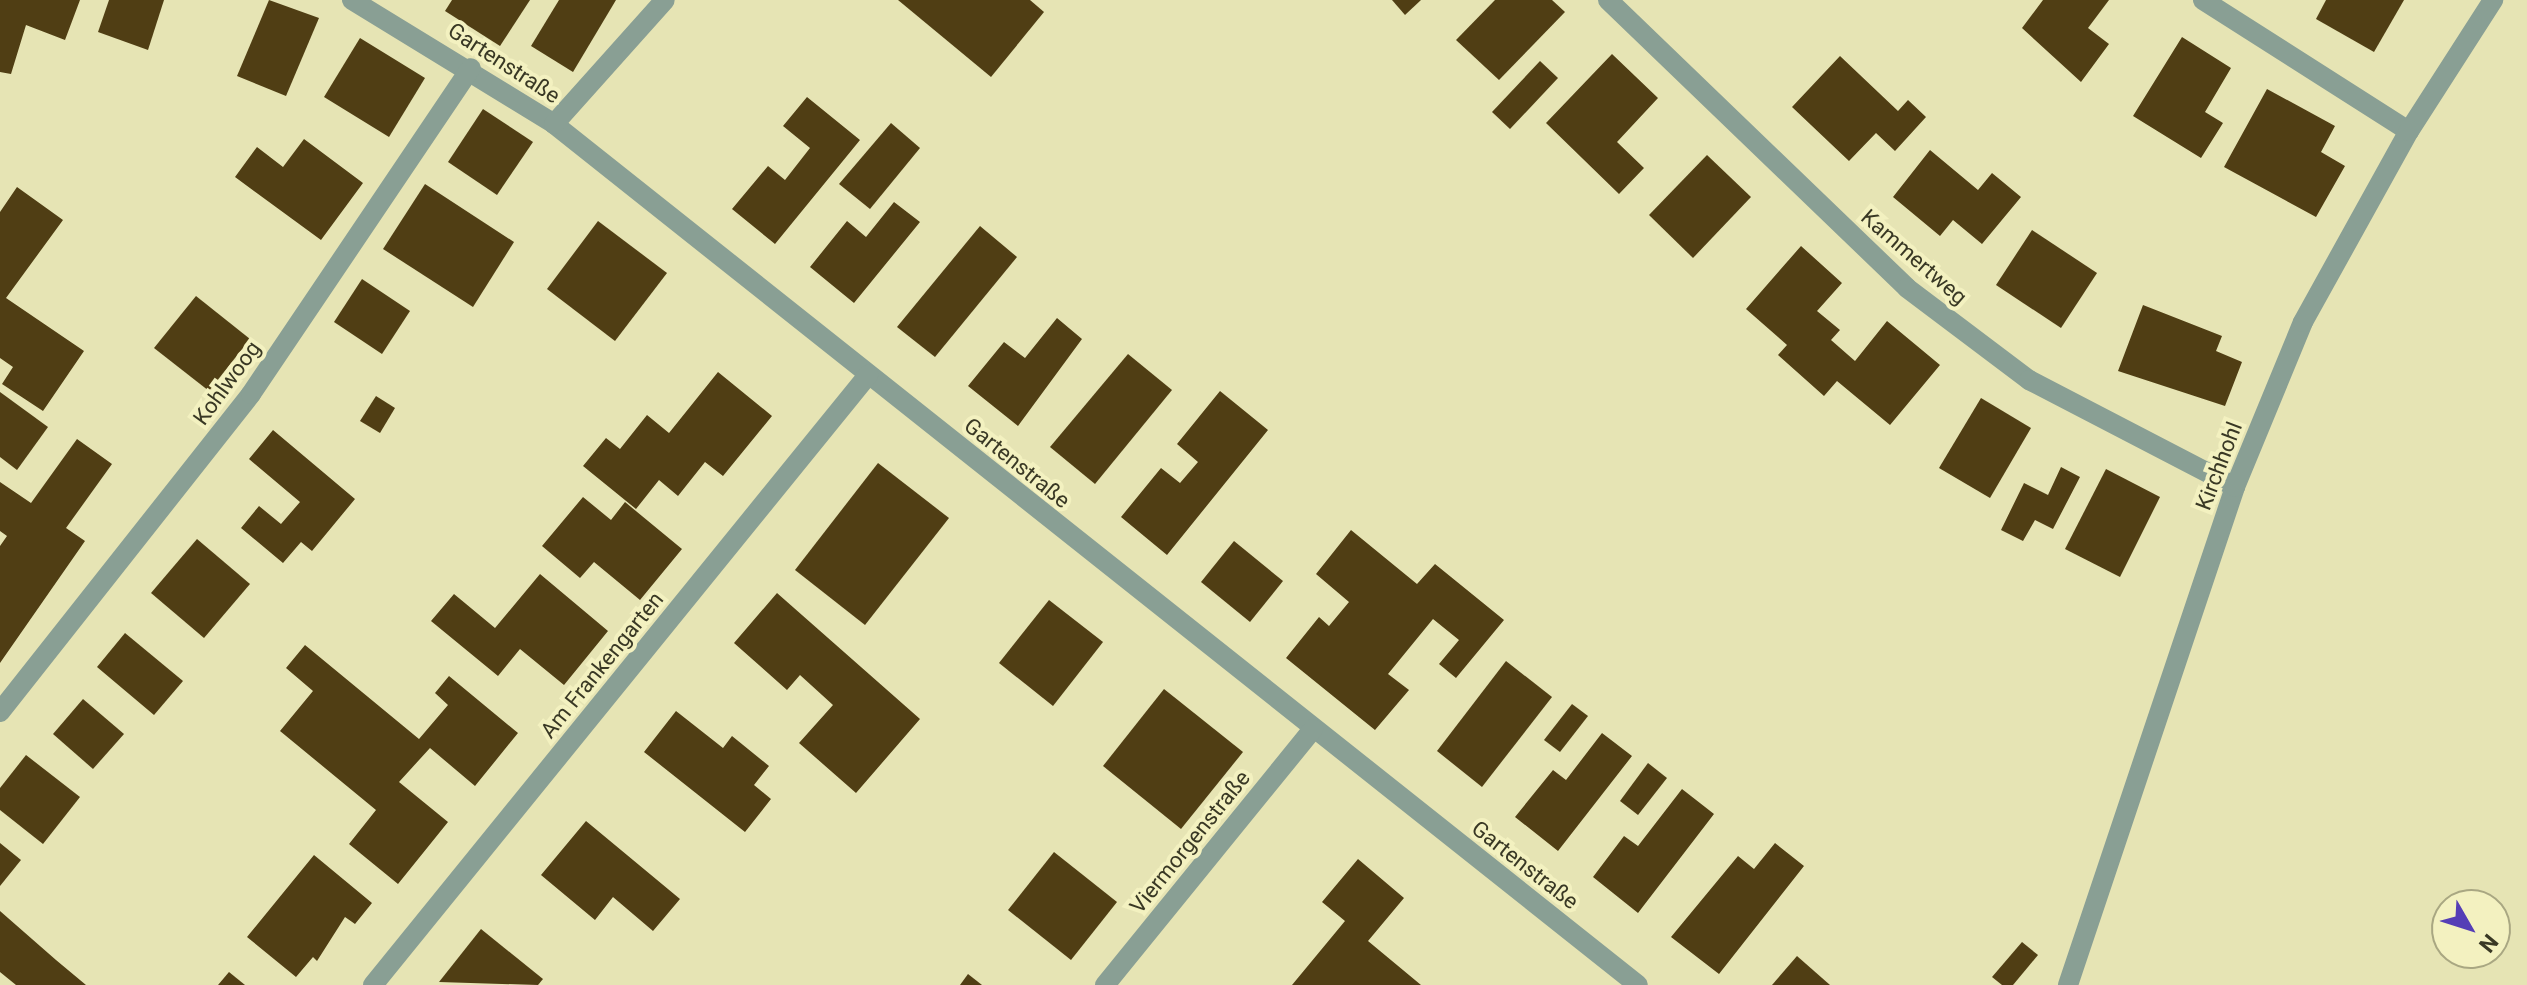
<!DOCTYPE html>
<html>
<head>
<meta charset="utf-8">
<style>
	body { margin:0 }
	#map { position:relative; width:2527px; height:985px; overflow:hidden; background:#e6e4b4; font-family:Roboto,sans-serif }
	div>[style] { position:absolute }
	.building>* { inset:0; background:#503e14 }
	.minor>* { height:20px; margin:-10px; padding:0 10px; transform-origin:10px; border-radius:10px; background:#899f94 }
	span { translate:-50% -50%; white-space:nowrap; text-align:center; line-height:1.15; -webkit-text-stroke:8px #f3f1c0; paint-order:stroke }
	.street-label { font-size:22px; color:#393824 }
	.north { position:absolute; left:2431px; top:889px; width:80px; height:80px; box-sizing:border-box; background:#f3f1c0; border:2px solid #a9a782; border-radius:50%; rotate:129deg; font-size:22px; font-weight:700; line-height:32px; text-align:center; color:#393824 }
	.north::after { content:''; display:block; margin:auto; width:28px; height:36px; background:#553eb6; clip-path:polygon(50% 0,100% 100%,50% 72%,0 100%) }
</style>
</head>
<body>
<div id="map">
	<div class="building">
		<div style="clip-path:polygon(0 0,80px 0,65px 40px,26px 25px,11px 74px,0 72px)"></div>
		<div style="clip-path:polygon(109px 0,164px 0,148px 50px,98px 32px)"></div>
		<div style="clip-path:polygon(269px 0,319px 18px,286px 96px,237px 76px)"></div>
		<div style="clip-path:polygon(452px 0,530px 0,500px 46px,445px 11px)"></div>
		<div style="clip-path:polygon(559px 0,616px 0,573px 72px,531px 46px)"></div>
		<div style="clip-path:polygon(898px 0,1030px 0,1044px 12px,991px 77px)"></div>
		<div style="clip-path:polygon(1392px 0,1421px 0,1405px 15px)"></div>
		<div style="clip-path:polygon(1495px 0,1552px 0,1565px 12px,1499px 80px,1456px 40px)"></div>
		<div style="clip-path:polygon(2043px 0,2109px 0,2088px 28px,2109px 44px,2081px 82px,2022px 28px)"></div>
		<div style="clip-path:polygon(2326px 0,2404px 0,2374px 52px,2316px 19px)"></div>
		<div style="clip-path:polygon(2182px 37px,2231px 68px,2205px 112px,2223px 123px,2201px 158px,2133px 116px)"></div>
		<div style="clip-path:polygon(360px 38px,425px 78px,389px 137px,324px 97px)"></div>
		<div style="clip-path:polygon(1612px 54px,1658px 98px,1617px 142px,1644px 168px,1619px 194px,1546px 123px)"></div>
		<div style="clip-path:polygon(1840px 56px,1898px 111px,1908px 100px,1926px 117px,1895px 151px,1876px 133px,1849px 161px,1792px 107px)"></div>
		<div style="clip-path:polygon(1540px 61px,1558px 78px,1510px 129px,1492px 112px)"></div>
		<div style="clip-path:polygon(2267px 89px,2335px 126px,2321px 152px,2345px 166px,2316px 217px,2224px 167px)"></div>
		<div style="clip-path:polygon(807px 97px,860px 140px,775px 244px,732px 209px,768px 166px,785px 180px,810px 148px,783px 126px)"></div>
		<div style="clip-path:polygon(483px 109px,533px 142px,497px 195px,448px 162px)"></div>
		<div style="clip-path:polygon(891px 123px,920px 148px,870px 209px,839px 184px)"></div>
		<div style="clip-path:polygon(304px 139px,363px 183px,321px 240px,235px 177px,257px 147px,283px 167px)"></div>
		<div style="clip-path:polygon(1930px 150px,1978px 190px,1992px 173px,2021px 197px,1982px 244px,1953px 220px,1940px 236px,1893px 197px)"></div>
		<div style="clip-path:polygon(1707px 155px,1751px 197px,1693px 258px,1649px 215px)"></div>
		<div style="clip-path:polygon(425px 184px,514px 242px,473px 307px,383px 249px)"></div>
		<div style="clip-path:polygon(17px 187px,63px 220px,6px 298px,84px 351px,43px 411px,2px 384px,13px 367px,0 358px,0 212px)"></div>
		<div style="clip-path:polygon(894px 202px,920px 222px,854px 303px,810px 267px,847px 221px,866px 237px)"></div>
		<div style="clip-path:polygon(598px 221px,667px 273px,615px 341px,547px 289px)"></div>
		<div style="clip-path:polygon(980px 226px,1017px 257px,935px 357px,897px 327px)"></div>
		<div style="clip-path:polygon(2032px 230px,2097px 273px,2061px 328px,1996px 285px)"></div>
		<div style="clip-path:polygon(1801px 246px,1842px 283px,1817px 311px,1840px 330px,1831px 340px,1855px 361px,1887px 321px,1940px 365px,1890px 425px,1837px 381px,1824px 396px,1778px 355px,1787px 345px,1746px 309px)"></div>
		<div style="clip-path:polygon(362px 279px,410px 311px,382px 354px,334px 322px)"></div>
		<div style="clip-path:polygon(196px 296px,250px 339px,209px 391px,154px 348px)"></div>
		<div style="clip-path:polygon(2143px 305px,2222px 336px,2216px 351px,2242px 362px,2225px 406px,2118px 371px)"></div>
		<div style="clip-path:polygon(1057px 318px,1082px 339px,1018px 426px,968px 386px,1004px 342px,1025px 358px)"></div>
		<div style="clip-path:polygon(1128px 354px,1172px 390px,1095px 484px,1050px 447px)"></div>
		<div style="clip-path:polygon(718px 372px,772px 416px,723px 476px,705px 462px,678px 496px,659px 480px,636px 509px,583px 466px,606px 438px,620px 449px,647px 415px,669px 433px)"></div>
		<div style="clip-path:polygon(1220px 391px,1268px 430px,1167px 555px,1121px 517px,1161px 468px,1180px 483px,1198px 462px,1177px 444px)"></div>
		<div style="clip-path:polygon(0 392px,48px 427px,17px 470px,0 457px)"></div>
		<div style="clip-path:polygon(376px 396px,395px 408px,380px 433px,360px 421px)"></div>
		<div style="clip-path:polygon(1981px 398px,2031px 428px,1990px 498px,1939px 468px)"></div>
		<div style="clip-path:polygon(273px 430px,355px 499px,312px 551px,301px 542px,283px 563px,241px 528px,259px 506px,281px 524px,300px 502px,249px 459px)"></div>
		<div style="clip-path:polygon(77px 439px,112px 464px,66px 528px,85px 541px,0 663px,0 546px,7px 536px,0 531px,0 482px,31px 503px)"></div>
		<div style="clip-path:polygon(878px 463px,949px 518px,865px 625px,795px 570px)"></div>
		<div style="clip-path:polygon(2061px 467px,2080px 477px,2053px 529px,2035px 520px,2023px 541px,2001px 530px,2024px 483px,2048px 495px)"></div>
		<div style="clip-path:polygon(2106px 469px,2160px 497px,2120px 577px,2065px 549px)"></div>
		<div style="clip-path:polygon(583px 497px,611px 520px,625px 502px,682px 549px,640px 600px,594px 562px,580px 578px,542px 546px)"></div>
		<div style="clip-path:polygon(1351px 530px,1417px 584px,1435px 564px,1504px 620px,1456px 678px,1439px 664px,1459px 640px,1433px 619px,1388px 674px,1409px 690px,1375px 730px,1286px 658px,1319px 617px,1329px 626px,1349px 602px,1316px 574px)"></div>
		<div style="clip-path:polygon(197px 539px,250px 584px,204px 638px,151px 593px)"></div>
		<div style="clip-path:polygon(1234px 541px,1283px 581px,1250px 622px,1201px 582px)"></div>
		<div style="clip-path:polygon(540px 574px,608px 631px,564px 685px,520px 649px,498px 676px,431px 621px,454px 594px,495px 628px)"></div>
		<div style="clip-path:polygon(777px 593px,920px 719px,856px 793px,799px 743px,833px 705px,800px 675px,787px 690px,734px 643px)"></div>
		<div style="clip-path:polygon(1049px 600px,1103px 642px,1053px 706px,999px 663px)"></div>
		<div style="clip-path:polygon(125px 633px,183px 681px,154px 715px,97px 667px)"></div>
		<div style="clip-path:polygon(305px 645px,419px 739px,448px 705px,435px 693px,449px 676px,518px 733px,475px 786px,430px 748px,399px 782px,448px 822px,398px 884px,349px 844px,376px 810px,280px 731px,313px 691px,286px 668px)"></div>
		<div style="clip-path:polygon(1506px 661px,1552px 697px,1482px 787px,1437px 751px)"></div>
		<div style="clip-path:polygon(1164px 689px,1243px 752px,1181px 829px,1103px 766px)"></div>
		<div style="clip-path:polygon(83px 699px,124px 734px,93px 769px,53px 734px)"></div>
		<div style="clip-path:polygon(1572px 704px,1588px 716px,1560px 752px,1544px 740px)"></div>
		<div style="clip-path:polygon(676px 711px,723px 748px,732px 736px,769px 766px,754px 785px,771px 799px,745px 832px,644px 752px)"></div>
		<div style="clip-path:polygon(1602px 733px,1632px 756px,1558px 851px,1515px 817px,1553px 770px,1566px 780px)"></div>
		<div style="clip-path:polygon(26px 755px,80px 797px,43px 844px,0 810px,0 788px)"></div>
		<div style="clip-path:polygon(1648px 763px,1667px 778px,1638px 815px,1620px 801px)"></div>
		<div style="clip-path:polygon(1682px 789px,1714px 814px,1638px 913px,1593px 877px,1624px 836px,1638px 846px)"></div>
		<div style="clip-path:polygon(586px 821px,680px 899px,653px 931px,613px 897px,595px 920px,541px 875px)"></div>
		<div style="clip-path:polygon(0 843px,21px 860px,0 886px)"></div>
		<div style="clip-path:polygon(1775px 843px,1804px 866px,1719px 974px,1671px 937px,1738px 856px,1754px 869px)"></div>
		<div style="clip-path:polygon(1054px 852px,1117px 902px,1071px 960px,1008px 910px)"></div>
		<div style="clip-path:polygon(314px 855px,372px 903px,355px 924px,345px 917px,317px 961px,313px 957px,296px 977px,247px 937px)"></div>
		<div style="clip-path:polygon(1358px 859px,1404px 898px,1368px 941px,1421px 985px,1292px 985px,1345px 921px,1322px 902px)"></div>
		<div style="clip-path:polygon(0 911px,56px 960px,86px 985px,16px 985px,0 972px)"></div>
		<div style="clip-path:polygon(481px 929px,543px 979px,538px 985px,439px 982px)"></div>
		<div style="clip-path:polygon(2022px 942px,2038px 955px,2013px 985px,2002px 985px,1992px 977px)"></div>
		<div style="clip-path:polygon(1797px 956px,1830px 985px,1772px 985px)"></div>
		<div style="clip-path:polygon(229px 972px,245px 985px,218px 985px)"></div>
		<div style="clip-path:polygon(968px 974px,982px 985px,960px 985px)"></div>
	</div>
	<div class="minor">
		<div style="left:352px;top:0;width:237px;rotate:31.5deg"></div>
		<div style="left:554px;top:124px;width:1384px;rotate:38.46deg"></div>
		<div style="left:1608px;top:0;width:415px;rotate:43.9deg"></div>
		<div style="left:1907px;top:288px;width:153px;rotate:37deg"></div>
		<div style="left:2029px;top:380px;width:232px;rotate:27.4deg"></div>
		<div style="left:2203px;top:0;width:244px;rotate:32.5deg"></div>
		<div style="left:554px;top:124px;width:166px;rotate:-48.2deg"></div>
		<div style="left:0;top:712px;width:405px;rotate:-51.7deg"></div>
		<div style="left:251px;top:394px;width:393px;rotate:-56deg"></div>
		<div style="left:373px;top:985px;width:786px;rotate:-50.94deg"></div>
		<div style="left:1105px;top:985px;width:330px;rotate:-50.9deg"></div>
		<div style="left:2068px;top:985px;width:525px;rotate:-71.46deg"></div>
		<div style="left:2235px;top:487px;width:178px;rotate:-67.6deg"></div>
		<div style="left:2303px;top:322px;width:218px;rotate:-61deg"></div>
		<div style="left:2409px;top:131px;width:156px;rotate:-57.3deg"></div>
	</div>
	<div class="street-label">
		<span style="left:504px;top:63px;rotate:33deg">Gartenstraße</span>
		<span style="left:1914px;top:257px;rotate:41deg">Kammertweg</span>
		<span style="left:227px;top:383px;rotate:-54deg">Kohlwoog</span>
		<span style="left:1017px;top:463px;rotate:39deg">Gartenstraße</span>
		<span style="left:2219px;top:466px;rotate:-69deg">Kirchhohl</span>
		<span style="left:602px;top:665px;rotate:-51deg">Am Frankengarten</span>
		<span style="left:1190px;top:842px;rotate:-51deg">Viermorgenstraße</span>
		<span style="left:1525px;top:865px;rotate:38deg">Gartenstraße</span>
	</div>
	<div class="north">N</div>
</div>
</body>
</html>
